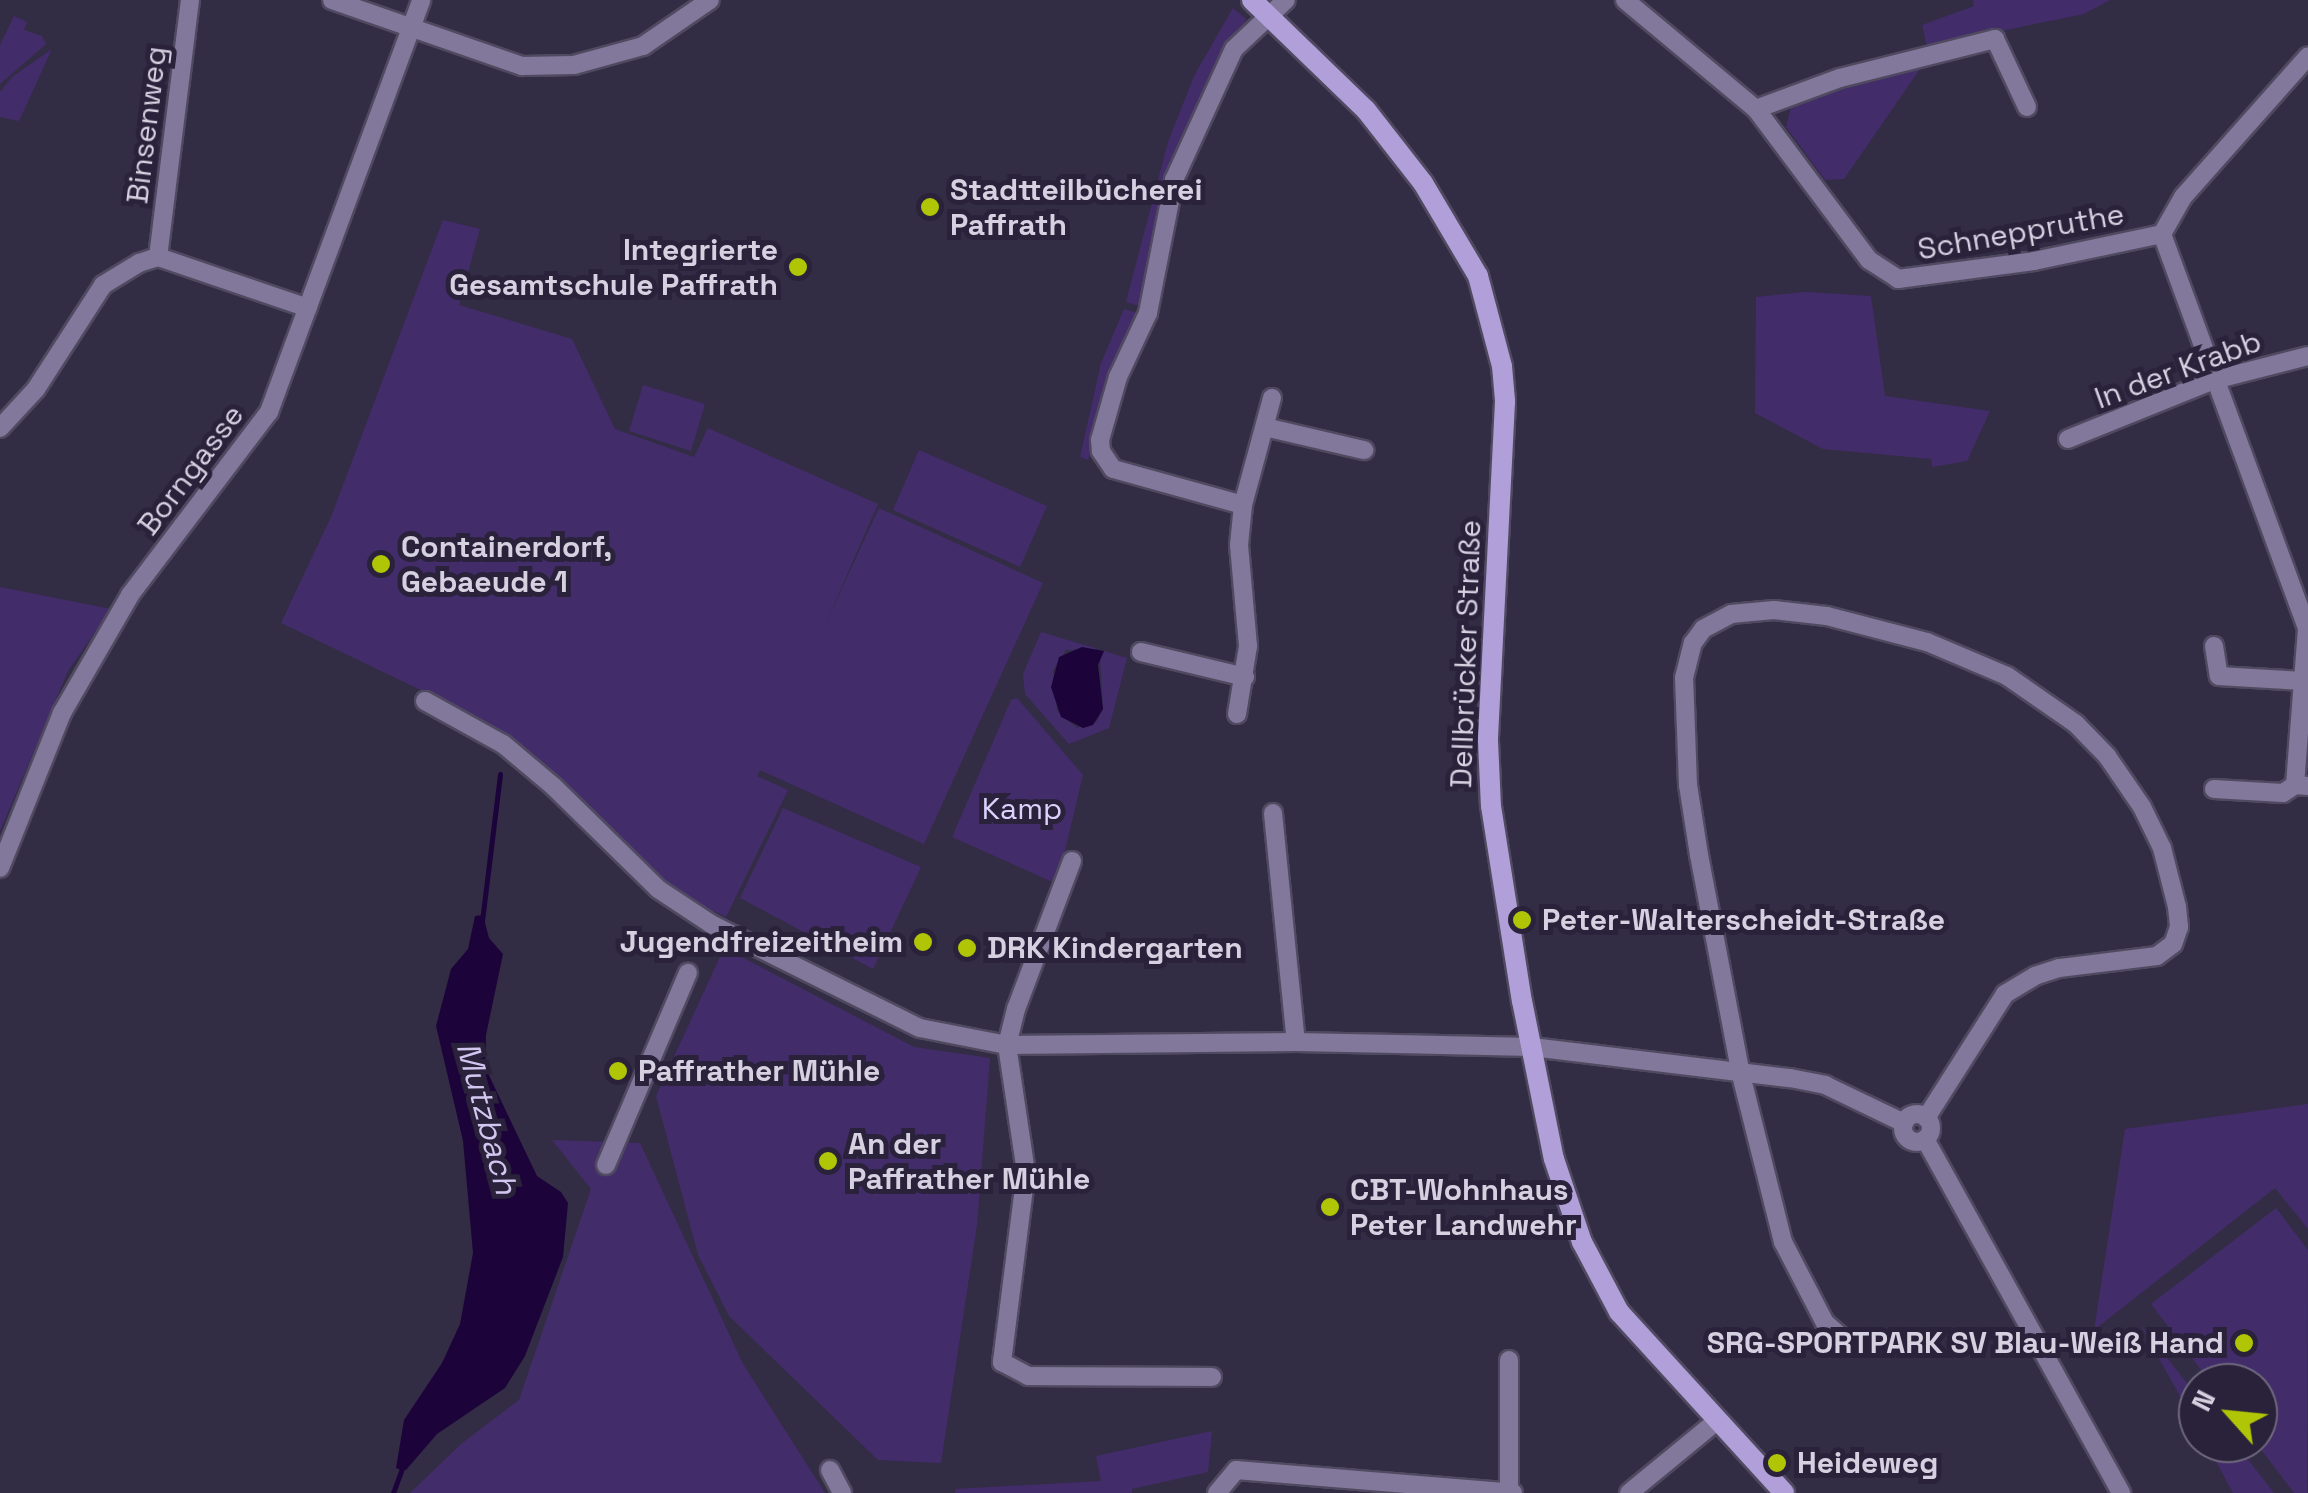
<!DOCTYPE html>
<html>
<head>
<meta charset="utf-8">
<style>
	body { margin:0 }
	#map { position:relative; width:2308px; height:1493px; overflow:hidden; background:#332c45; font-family:"Space Grotesk",sans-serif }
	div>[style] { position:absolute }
	.green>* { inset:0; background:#432c6a }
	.water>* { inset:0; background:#1c043a }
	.stream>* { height:5px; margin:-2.5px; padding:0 2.5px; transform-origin:2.5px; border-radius:2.5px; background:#1c043a }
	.roads { filter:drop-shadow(2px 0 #504a61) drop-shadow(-2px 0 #504a61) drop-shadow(0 2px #504a61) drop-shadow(0 -2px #504a61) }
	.street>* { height:18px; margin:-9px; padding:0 9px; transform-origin:9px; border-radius:9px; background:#82789b }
	.street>.ring { margin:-9px; padding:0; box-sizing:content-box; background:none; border:18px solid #82789b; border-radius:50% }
	.secondary>* { height:20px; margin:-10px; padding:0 10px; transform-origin:10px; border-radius:10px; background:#b09fd8 }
	.dots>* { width:28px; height:28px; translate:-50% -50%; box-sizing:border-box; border:5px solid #2a223a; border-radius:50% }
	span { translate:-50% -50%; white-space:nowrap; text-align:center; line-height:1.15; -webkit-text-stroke:10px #2a223a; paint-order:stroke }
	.street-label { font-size:30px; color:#d5d1e1 }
	.poi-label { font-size:30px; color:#d5d1e1; font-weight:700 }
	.left { translate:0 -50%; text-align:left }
	.right { translate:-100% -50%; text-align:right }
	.park-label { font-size:30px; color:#dcd1fc }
	.water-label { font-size:32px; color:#d2c6f1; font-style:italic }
	.north { position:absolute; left:2178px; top:1363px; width:100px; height:100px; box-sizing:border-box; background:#2a223a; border:2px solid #6e687d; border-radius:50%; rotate:297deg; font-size:28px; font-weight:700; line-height:40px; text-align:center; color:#d5d1e1 }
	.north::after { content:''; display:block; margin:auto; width:35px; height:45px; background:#afc506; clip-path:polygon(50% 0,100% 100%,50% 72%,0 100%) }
</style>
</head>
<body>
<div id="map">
	<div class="green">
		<div style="clip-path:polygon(1973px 0,2110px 0,2084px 14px,1927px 46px,1922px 25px,1974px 6px)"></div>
		<div style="clip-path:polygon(1233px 8px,1246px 19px,1244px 29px,1213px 70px,1175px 161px,1143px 307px,1126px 302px,1168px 142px,1194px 76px)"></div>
		<div style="clip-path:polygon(14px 16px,27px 22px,24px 30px,42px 36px,46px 44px,0 84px,0 45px)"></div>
		<div style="clip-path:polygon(52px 49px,19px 121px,0 117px,0 92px,12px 77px)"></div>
		<div style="clip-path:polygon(1922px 66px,1844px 179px,1825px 180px,1786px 127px,1791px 107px,1851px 82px)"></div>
		<div style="clip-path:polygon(443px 220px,480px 229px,459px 305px,572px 339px,615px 429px,694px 457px,708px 428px,878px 504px,825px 625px,879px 508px,1043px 583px,924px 844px,760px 770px,757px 776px,788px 790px,726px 917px,686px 898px,646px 867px,505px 738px,452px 705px,281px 623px,331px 517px)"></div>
		<div style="clip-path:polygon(1805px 292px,1871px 296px,1885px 396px,1990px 411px,1967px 461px,1932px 467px,1931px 459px,1823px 449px,1755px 413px,1756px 297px)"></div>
		<div style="clip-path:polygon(1124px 309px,1140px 314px,1109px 387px,1088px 460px,1080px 457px,1101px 363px)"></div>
		<div style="clip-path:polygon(643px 385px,705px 404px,691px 451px,629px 431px)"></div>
		<div style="clip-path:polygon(919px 450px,1047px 506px,1020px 567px,893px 510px)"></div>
		<div style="clip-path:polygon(0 587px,111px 609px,68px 671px,0 831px)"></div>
		<div style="clip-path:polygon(1041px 632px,1098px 649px,1066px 650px,1053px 670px,1057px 711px,1077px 728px,1097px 721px,1103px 709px,1100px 657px,1104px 651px,1127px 658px,1109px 728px,1069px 744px,1025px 694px,1023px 674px)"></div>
		<div style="clip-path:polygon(1017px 698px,1083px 775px,1057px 884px,952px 837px,1011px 700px)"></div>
		<div style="clip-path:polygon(783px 808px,921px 867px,873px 969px,740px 898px)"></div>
		<div style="clip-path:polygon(724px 948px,914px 1047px,990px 1058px,977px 1225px,941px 1463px,878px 1460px,729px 1316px,698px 1255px,656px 1096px)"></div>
		<div style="clip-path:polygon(2308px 1104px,2308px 1229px,2275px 1188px,2094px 1330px,2125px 1129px)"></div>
		<div style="clip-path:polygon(552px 1140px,640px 1143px,743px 1364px,825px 1493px,410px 1493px,461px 1444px,519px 1400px,591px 1189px)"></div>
		<div style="clip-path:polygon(2276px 1208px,2308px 1250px,2307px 1493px,2294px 1493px,2256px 1443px,2258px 1383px,2211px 1383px,2151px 1304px)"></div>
		<div style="clip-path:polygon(2140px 1324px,2198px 1397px,2198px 1429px)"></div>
		<div style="clip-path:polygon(1212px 1431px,1208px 1472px,1132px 1489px,1132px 1493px,955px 1493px,955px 1489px,1101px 1481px,1096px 1456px)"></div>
		<div style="clip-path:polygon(2206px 1443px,2235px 1443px,2274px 1493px,2233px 1493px)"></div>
	</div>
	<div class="water">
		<div style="clip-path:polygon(1082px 647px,1104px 651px,1098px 665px,1103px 709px,1093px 725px,1083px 728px,1061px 717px,1051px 687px,1059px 657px)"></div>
		<div style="clip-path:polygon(483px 915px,489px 938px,503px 954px,486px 1035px,485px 1067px,537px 1176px,561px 1192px,568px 1203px,563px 1257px,525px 1356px,505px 1388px,437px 1434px,406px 1470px,401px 1470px,396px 1468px,404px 1420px,442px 1363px,460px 1324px,473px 1253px,463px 1141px,436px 1026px,451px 969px,468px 949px,475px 916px)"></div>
	</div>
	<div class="stream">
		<div style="left:482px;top:921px;width:148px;rotate:-83deg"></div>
		<div style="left:393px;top:1493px;width:27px;rotate:-70deg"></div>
	</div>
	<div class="roads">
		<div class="street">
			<div style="left:332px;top:0;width:201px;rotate:19.2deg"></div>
			<div style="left:522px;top:66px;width:52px;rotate:-1.1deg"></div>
			<div style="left:574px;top:65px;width:72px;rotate:-15.4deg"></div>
			<div style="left:643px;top:46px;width:81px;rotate:-34.5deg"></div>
			<div style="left:1625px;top:0;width:170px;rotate:39.8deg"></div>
			<div style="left:1756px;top:109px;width:189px;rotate:53.2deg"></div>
			<div style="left:1869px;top:260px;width:35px;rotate:33deg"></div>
			<div style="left:1898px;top:279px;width:137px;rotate:-7.5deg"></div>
			<div style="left:2034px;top:261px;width:131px;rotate:-11.9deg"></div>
			<div style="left:2162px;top:234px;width:43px;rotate:-60.4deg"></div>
			<div style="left:2183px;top:197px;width:188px;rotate:-48.4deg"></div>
			<div style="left:1756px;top:109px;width:90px;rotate:-20.3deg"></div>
			<div style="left:1840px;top:78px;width:160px;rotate:-14.1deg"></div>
			<div style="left:1995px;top:39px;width:75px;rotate:64.8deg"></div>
			<div style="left:2162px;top:234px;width:421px;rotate:69.8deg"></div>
			<div style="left:2307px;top:629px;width:156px;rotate:94.4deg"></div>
			<div style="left:158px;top:257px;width:259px;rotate:-82.9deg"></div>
			<div style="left:1272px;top:398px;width:111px;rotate:105.2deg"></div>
			<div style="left:1243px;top:505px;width:135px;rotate:-164.5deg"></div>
			<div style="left:1113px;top:469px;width:22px;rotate:-124deg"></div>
			<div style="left:1101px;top:451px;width:11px;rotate:-95deg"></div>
			<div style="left:1100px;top:440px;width:66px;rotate:-74.1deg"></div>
			<div style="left:1118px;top:377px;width:71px;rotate:-64.9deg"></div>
			<div style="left:1148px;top:313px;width:136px;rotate:-78.9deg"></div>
			<div style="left:1174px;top:180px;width:144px;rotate:-65.4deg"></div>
			<div style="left:1234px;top:49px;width:71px;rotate:-43.3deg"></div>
			<div style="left:1265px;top:427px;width:102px;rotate:13.1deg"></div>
			<div style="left:0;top:428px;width:53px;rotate:-47.3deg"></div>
			<div style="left:36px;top:389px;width:124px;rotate:-57.2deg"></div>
			<div style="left:103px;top:285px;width:42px;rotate:-31.4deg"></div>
			<div style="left:139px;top:263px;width:20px;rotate:-18deg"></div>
			<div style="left:158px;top:257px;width:158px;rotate:18.8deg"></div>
			<div style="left:2068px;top:439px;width:157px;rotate:-22deg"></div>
			<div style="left:2214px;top:380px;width:97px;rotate:-14.3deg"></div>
			<div style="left:2214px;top:646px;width:30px;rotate:81deg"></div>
			<div style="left:2219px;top:676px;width:84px;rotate:3.4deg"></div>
			<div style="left:1141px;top:652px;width:107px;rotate:13.5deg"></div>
			<div style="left:425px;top:701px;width:89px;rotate:28.9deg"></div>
			<div style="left:503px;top:744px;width:65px;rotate:40deg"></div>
			<div style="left:553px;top:786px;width:147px;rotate:44.4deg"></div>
			<div style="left:658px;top:889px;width:64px;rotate:33.4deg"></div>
			<div style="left:711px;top:924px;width:233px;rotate:26.5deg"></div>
			<div style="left:920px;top:1028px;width:89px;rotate:11.1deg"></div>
			<div style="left:1007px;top:1045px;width:289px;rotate:-0.6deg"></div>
			<div style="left:1296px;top:1042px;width:236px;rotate:1.2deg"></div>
			<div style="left:1532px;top:1047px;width:260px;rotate:6.9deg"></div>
			<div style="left:1790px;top:1078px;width:36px;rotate:11deg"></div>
			<div style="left:1825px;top:1085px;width:88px;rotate:25.7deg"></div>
			<div style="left:1237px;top:714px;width:69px;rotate:-80.8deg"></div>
			<div style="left:1248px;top:646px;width:101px;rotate:-95.1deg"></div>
			<div style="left:1239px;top:545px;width:40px;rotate:-84.3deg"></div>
			<div style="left:2214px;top:789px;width:69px;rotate:3.3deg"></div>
			<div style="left:2283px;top:793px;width:14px;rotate:-34deg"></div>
			<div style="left:2295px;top:785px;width:13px;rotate:4deg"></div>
			<div style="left:1273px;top:813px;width:230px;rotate:84.3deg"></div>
			<div style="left:1072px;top:861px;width:158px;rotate:110.7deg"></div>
			<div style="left:1016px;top:1009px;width:37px;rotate:104deg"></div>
			<div style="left:1007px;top:1045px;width:128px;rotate:81.5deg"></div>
			<div style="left:1026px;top:1172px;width:192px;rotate:97.2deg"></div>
			<div style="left:1002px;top:1362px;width:30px;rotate:28deg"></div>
			<div style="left:1028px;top:1376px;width:184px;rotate:0.3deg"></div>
			<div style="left:0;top:868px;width:167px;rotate:-68.2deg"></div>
			<div style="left:62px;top:713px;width:136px;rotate:-60deg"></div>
			<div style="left:130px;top:595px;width:230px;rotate:-52.8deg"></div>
			<div style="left:269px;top:412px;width:439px;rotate:-69.7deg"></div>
			<div class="ring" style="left:1903px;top:1114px;width:10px;height:10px"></div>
			<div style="left:1925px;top:1139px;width:405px;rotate:61deg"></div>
			<div style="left:606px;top:1165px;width:209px;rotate:-66.9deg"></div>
			<div style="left:1853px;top:1347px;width:37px;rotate:-139deg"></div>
			<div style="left:1825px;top:1323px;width:91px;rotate:-117.4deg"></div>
			<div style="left:1783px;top:1242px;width:172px;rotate:-104.1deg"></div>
			<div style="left:1741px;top:1075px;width:224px;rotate:-100.8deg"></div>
			<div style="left:1699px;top:855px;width:71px;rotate:-98.9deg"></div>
			<div style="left:1688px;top:785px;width:107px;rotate:-92.1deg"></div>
			<div style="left:1684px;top:678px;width:36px;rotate:-76deg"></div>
			<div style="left:1693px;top:643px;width:17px;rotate:-54deg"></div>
			<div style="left:1703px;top:629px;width:32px;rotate:-28deg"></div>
			<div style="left:1731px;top:614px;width:43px;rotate:-5.3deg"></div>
			<div style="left:1774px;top:610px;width:53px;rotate:6.5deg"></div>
			<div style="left:1827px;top:616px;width:103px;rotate:14.6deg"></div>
			<div style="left:1927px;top:642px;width:87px;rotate:23deg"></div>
			<div style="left:2007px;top:676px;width:84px;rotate:34.8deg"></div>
			<div style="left:2076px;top:724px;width:45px;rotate:45.9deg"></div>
			<div style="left:2107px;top:756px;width:62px;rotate:55.5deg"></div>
			<div style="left:2142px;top:807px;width:46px;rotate:64deg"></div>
			<div style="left:2162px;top:848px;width:61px;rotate:75.7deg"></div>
			<div style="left:2177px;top:907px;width:20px;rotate:84deg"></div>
			<div style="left:2179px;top:927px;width:18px;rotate:109deg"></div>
			<div style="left:2173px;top:944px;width:20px;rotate:143deg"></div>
			<div style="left:2157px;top:956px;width:99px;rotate:173deg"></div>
			<div style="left:2059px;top:968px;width:25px;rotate:162deg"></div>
			<div style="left:2035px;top:976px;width:35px;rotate:149deg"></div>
			<div style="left:2005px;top:994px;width:147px;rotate:122.5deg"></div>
			<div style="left:830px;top:1470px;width:26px;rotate:62deg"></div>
			<div style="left:1509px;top:1491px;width:131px;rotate:-90deg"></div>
			<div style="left:1217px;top:1493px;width:30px;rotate:-50deg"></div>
			<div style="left:1236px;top:1470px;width:278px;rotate:4.7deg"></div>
			<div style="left:1629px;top:1493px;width:115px;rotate:-39.4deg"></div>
		</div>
		<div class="secondary">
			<div style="left:1252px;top:0;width:158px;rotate:44deg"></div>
			<div style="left:1366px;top:110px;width:93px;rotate:52deg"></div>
			<div style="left:1423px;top:183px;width:108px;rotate:59.4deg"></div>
			<div style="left:1478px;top:276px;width:93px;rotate:75.1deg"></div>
			<div style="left:1502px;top:366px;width:36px;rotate:85deg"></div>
			<div style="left:1505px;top:402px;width:339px;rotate:92.9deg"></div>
			<div style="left:1488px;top:741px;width:65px;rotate:87.4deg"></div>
			<div style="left:1491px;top:806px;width:197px;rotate:81deg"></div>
			<div style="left:1522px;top:1001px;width:161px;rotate:78.6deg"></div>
			<div style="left:1554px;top:1159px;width:88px;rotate:71.4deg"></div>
			<div style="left:1582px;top:1242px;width:79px;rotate:62.1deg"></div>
			<div style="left:1619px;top:1312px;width:245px;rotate:47.6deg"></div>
		</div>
	</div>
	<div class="dots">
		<div style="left:930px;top:207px;background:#afc506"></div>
		<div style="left:798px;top:267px;background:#afc506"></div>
		<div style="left:381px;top:564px;background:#afc506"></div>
		<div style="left:1522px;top:920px;background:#afc506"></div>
		<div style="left:923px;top:942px;background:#afc506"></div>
		<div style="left:967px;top:948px;background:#afc506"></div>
		<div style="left:618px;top:1071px;background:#afc506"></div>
		<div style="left:828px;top:1161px;background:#afc506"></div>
		<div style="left:1330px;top:1207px;background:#afc506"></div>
		<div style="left:2244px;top:1343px;background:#afc506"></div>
		<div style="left:1777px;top:1463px;background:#afc506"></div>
	</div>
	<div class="street-label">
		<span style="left:147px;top:125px;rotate:-83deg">Binsenweg</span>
		<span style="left:2021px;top:232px;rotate:-10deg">Schneppruthe</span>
		<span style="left:2178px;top:370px;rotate:-20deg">In der Krabb</span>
		<span style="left:191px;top:470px;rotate:-53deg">Borngasse</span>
		<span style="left:1466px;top:654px;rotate:-88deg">Dellbrücker Straße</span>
	</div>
	<div class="poi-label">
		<span class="left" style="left:950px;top:207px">Stadtteilbücherei<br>Paffrath</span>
		<span class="right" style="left:778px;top:267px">Integrierte<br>Gesamtschule Paffrath</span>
		<span class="left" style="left:401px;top:564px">Containerdorf,<br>Gebaeude 1</span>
		<span class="left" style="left:1542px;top:920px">Peter-Walterscheidt-Straße</span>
		<span class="right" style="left:903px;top:942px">Jugendfreizeitheim</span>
		<span class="left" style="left:987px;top:948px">DRK Kindergarten</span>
		<span class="left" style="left:638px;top:1071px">Paffrather Mühle</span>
		<span class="left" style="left:848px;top:1161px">An der<br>Paffrather Mühle</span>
		<span class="left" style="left:1350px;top:1207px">CBT-Wohnhaus<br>Peter Landwehr</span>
		<span class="right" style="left:2224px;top:1343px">SRG-SPORTPARK SV Blau-Weiß Hand</span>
		<span class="left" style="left:1797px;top:1463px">Heideweg</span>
	</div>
	<div class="park-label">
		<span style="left:1022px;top:809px">Kamp</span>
	</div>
	<div class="water-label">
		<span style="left:487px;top:1118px;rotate:75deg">Mutzbach</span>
	</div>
	<div class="north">N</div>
</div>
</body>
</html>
